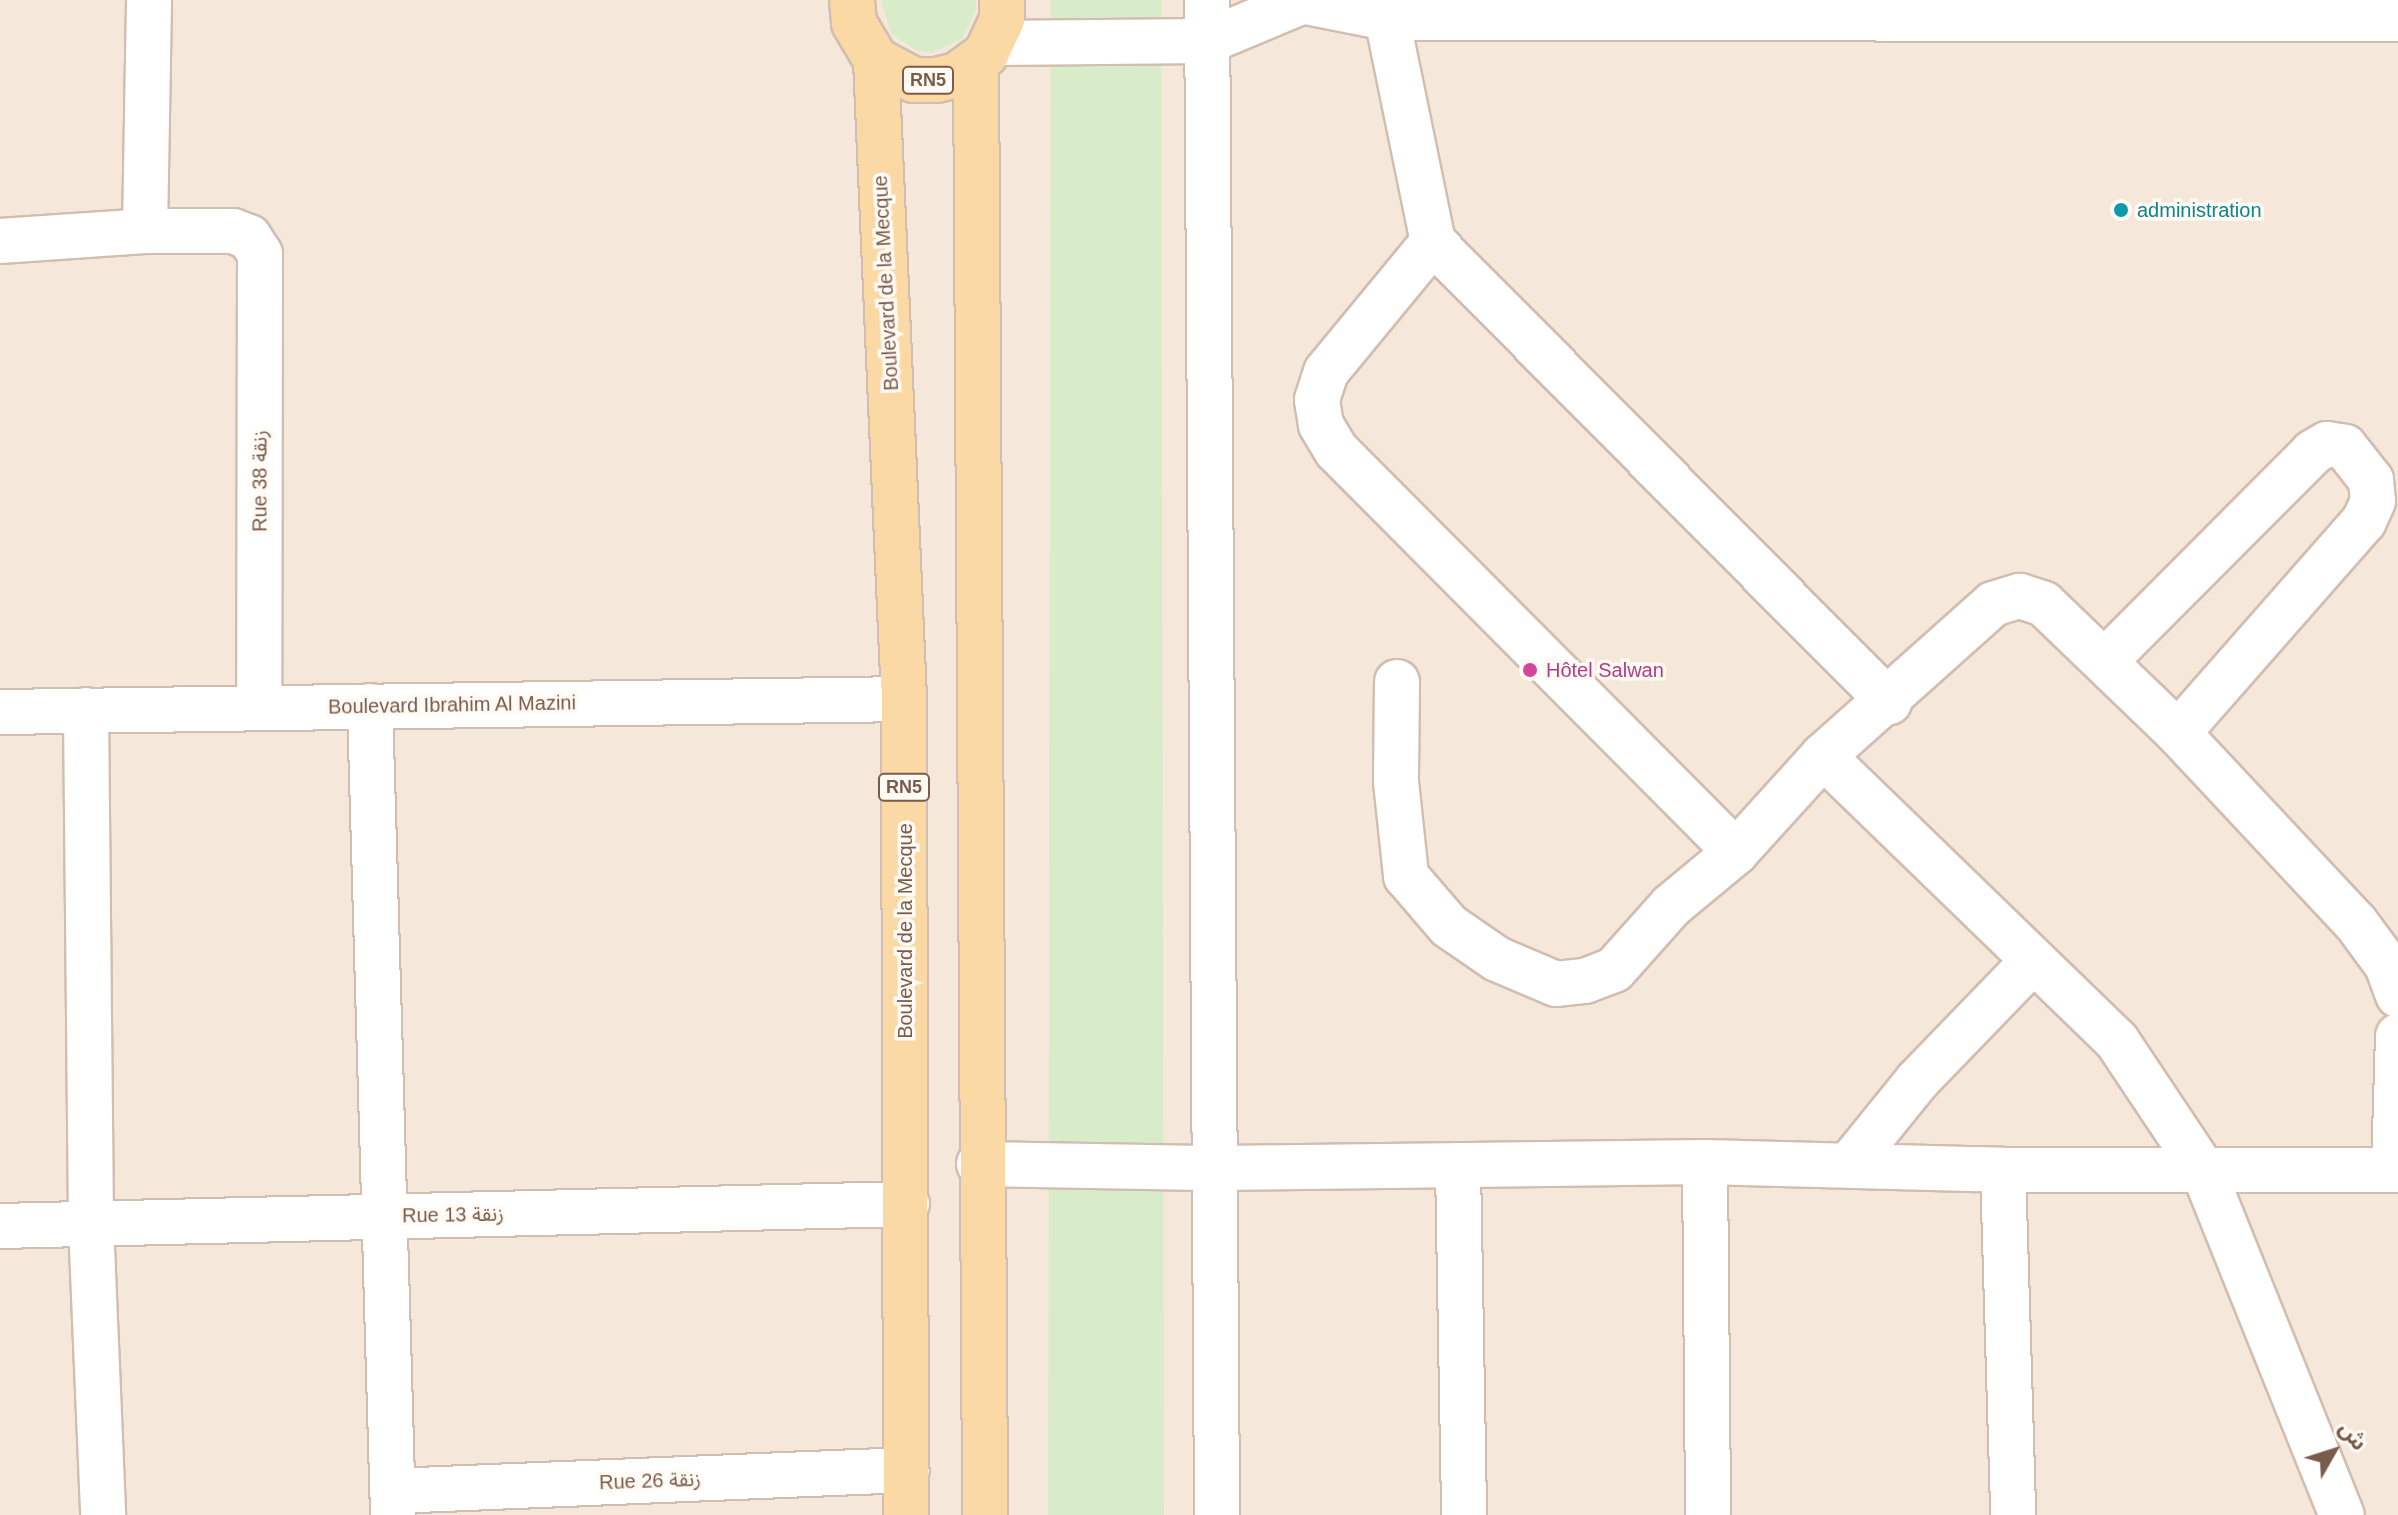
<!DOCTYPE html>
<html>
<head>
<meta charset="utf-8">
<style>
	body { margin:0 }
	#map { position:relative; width:2398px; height:1515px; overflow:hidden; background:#fdf6ec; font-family:Helvetica,"Noto Sans Arabic",sans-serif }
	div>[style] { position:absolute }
	.residential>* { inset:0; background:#f5e8da }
	.green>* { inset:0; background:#d8ecc9 }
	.roads { filter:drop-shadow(2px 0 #d1beb0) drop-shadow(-2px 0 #d1beb0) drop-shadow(0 2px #d1beb0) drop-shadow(0 -2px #d1beb0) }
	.minor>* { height:44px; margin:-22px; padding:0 22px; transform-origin:22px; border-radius:22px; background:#fff }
	.major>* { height:44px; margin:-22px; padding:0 22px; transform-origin:22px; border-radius:22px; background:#fbd9a5 }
	.dots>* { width:22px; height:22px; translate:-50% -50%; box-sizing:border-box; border:4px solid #fffaf3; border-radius:50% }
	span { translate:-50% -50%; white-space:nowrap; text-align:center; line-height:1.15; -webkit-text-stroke:7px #fffaf3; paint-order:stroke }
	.shield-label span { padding:2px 6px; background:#fffaf3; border:2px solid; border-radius:6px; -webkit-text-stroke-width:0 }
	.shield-label { font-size:18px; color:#7a5c4d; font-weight:700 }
	.culture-label { font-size:20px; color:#0d838f }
	.left { translate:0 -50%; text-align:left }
	.street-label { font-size:20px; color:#7a5c4d }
	.hotel-label { font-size:20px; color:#b23c85 }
	.north { position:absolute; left:2294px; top:1411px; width:80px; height:80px; -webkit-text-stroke:6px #fffaf3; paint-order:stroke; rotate:51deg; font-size:22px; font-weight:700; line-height:32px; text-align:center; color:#7a5c4d }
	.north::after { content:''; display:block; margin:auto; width:28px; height:36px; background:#7a5c4d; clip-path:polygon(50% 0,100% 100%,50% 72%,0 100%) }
</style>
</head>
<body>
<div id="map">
	<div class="residential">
		<div style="clip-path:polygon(0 0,2398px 0,2398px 1515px,0 1515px)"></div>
	</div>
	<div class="green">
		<div style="clip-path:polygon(881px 0,976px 0,976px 10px,962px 39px,933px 52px,917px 51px,891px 34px)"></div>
		<div style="clip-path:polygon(1051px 0,1161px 0,1164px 1515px,1048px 1515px)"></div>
	</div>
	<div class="roads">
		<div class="minor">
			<div style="left:1207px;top:0;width:1515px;rotate:89.62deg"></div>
			<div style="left:1296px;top:0;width:93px;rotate:11.2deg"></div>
			<div style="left:1387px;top:18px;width:1011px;rotate:0.06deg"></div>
			<div style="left:1387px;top:18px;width:229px;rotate:78.4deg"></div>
			<div style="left:1433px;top:242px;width:648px;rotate:45.25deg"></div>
			<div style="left:993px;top:43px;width:215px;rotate:-0.5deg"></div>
			<div style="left:1208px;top:41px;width:101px;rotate:-22.8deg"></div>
			<div style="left:145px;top:231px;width:231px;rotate:-89deg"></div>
			<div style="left:0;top:241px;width:145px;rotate:-3.9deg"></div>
			<div style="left:145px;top:231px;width:88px"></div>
			<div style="left:233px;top:231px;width:17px;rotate:21deg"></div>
			<div style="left:249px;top:237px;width:20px;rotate:57deg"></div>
			<div style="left:260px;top:254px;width:454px;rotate:90.1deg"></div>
			<div style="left:1433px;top:242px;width:168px;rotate:129.5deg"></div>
			<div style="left:1326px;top:372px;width:29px;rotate:108deg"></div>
			<div style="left:1317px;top:400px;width:25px;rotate:81deg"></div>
			<div style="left:1321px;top:425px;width:29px;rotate:59deg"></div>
			<div style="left:1336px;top:450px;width:567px;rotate:45.14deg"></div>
			<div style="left:2106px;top:660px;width:293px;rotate:-45.1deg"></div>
			<div style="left:2313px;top:452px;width:16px;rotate:-30deg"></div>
			<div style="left:2327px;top:444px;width:18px;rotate:9deg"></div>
			<div style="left:2345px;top:447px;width:42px;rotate:51.8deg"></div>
			<div style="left:2371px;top:480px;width:21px;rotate:85deg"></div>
			<div style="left:2373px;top:501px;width:22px;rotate:114deg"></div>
			<div style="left:2364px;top:521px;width:282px;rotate:131.3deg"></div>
			<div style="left:1397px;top:682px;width:100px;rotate:90.6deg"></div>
			<div style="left:1396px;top:782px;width:95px;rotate:83.9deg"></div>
			<div style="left:1406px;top:876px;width:66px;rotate:49.3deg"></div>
			<div style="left:1449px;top:926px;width:58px;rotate:34.5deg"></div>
			<div style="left:1497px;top:959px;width:64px;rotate:23deg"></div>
			<div style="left:1556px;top:984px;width:29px;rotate:-6deg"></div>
			<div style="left:1585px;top:981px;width:31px;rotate:-21deg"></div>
			<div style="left:1614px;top:970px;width:86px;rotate:-48.3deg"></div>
			<div style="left:1671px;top:906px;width:85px;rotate:-39.7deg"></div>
			<div style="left:1736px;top:852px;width:130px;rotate:-47.8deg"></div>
			<div style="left:1823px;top:756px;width:228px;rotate:-41.8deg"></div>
			<div style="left:1993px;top:604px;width:28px;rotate:-17deg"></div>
			<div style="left:2020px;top:596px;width:25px;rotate:18deg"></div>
			<div style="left:2044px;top:604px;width:186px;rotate:43.9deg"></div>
			<div style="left:2178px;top:733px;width:260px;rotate:46.9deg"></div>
			<div style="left:2356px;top:923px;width:52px;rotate:53.6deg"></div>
			<div style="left:2387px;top:965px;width:32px;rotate:70deg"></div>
			<div style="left:370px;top:706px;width:809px;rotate:88.37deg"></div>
			<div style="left:86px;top:710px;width:514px;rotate:89.44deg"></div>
			<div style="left:91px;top:1224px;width:291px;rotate:87.6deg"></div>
			<div style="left:0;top:712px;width:904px;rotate:-0.82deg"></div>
			<div style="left:1823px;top:756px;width:409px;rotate:44.1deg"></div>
			<div style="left:2117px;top:1041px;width:155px;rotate:56.3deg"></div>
			<div style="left:2203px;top:1170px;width:372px;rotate:68.1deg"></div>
			<div style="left:1705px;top:1162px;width:353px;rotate:89.5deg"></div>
			<div style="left:979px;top:1164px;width:239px;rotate:1deg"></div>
			<div style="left:1218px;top:1168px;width:487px;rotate:-0.7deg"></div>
			<div style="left:1705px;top:1162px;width:298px;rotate:1.5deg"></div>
			<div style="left:2003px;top:1170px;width:395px"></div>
			<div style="left:1458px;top:1165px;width:350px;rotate:89deg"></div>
			<div style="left:1849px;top:1165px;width:108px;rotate:-51deg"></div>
			<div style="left:1917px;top:1081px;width:165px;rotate:-46deg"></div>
			<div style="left:2003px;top:1170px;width:345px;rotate:88.3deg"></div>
			<div style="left:2394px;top:1170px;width:134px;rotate:-88.3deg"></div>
			<div style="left:0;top:1226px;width:907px;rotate:-1.39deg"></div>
			<div style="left:393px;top:1491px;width:514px;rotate:-2.34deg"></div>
		</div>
		<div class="major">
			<div style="left:852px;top:0;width:23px;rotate:85deg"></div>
			<div style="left:854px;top:23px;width:43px;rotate:59.3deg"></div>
			<div style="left:876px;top:60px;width:43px;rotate:27.8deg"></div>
			<div style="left:914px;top:80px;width:22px"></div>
			<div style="left:936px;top:80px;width:22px;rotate:-13deg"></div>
			<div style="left:957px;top:75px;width:36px;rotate:-36deg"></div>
			<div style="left:986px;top:54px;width:38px;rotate:-65deg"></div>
			<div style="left:1002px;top:19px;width:19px;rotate:-90deg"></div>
			<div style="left:876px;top:60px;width:640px;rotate:87.49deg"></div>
			<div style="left:904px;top:699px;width:816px;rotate:89.86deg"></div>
			<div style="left:976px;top:63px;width:1452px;rotate:89.64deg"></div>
		</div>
	</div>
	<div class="dots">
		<div style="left:2121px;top:210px;background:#0f9aa8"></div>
		<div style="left:1530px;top:670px;background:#d1479c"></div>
	</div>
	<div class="shield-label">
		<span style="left:928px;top:80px">RN5</span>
		<span style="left:904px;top:787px">RN5</span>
	</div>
	<div class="culture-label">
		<span class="left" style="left:2137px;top:210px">administration</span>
	</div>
	<div class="street-label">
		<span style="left:886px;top:283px;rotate:-93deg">Boulevard de la Mecque</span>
		<span style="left:260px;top:481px;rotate:-90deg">Rue 38 زنقة</span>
		<span style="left:452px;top:705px;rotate:-1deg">Boulevard Ibrahim Al Mazini</span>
		<span style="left:905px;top:931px;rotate:-90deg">Boulevard de la Mecque</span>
		<span style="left:453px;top:1215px;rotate:-1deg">Rue 13 زنقة</span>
		<span style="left:650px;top:1481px;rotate:-2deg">Rue 26 زنقة</span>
	</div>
	<div class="hotel-label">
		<span class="left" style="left:1546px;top:670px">Hôtel Salwan</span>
	</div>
	<div class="north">ش</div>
</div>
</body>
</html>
